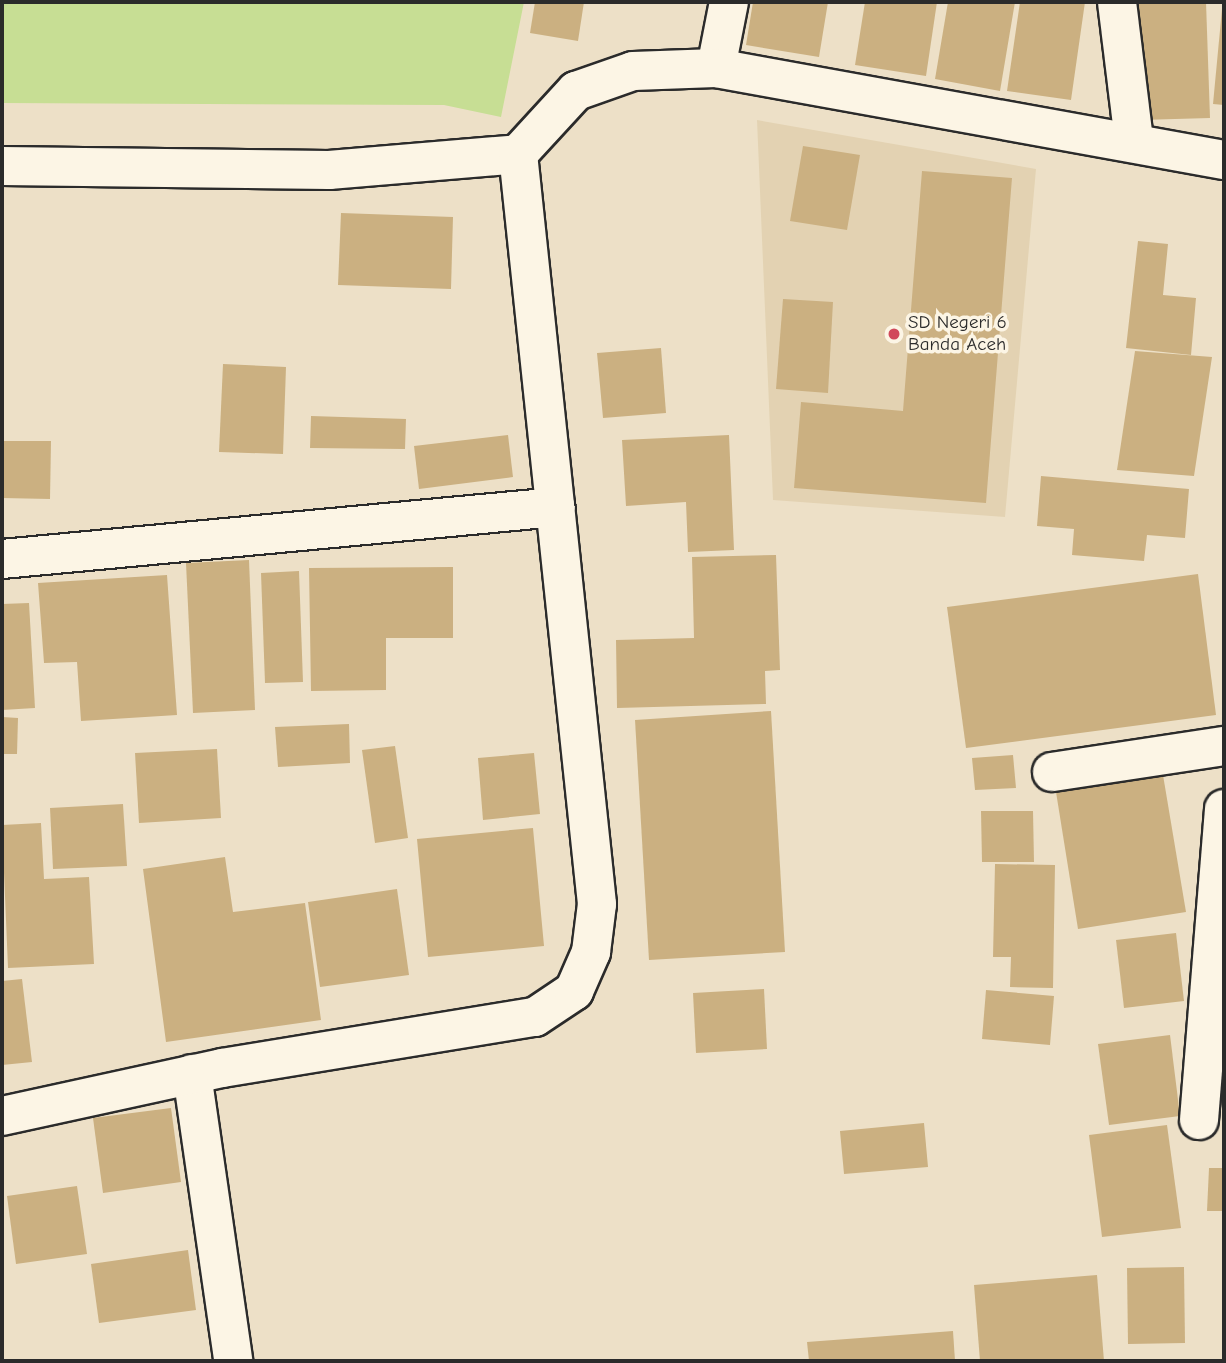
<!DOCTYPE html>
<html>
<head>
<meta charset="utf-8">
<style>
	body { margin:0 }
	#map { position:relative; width:1226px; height:1363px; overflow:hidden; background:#ede0c7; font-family:"Comic Neue",sans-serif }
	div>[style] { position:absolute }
	.built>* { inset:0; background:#e3d2b2 }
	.green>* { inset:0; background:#c7de94 }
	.building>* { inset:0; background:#cbb081 }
	.roads { filter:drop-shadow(2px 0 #2b2b2b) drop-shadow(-2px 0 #2b2b2b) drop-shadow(0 2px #2b2b2b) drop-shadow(0 -2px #2b2b2b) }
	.minor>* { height:38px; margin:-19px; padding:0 19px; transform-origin:19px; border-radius:19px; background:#fcf5e5 }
	.dots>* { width:19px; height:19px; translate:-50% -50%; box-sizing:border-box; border:4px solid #fcf5e5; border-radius:50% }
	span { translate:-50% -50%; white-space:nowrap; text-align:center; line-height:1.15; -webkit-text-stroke:7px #fcf5e5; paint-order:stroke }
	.poi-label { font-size:19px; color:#2b2b2b }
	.left { translate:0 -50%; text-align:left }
	.frame { position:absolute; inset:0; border:4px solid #2b2b2b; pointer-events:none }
</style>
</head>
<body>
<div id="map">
	<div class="built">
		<div style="clip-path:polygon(757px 120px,1036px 169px,1005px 517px,773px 500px)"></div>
	</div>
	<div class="green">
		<div style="clip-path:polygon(2px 2px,524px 2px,501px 117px,444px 105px,2px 103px)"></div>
	</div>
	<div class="building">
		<div style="clip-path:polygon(535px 2px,584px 2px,578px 41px,530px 33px)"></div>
		<div style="clip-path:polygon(753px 2px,828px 2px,819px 57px,746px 45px)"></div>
		<div style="clip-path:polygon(865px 2px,937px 2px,926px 76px,855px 65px)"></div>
		<div style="clip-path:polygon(948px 2px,1015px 2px,1000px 91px,935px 79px)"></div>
		<div style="clip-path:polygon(1020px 2px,1085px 2px,1071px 100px,1007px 91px)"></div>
		<div style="clip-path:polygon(1135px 2px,1206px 2px,1210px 118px,1140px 120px)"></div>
		<div style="clip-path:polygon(1222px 9px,1224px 9px,1224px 105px,1213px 104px)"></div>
		<div style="clip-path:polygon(803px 146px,860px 155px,847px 230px,790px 221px)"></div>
		<div style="clip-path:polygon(922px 171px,1012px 178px,986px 503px,794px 488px,801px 402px,903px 411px)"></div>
		<div style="clip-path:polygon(341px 213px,453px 217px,451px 289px,338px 285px)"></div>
		<div style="clip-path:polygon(1138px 241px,1168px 244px,1163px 295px,1196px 298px,1191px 355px,1126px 348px)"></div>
		<div style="clip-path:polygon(783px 299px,833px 302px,828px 393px,776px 389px)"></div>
		<div style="clip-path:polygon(661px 348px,666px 413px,603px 418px,597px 353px)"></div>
		<div style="clip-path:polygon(1135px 351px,1212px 357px,1194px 476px,1117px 470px)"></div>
		<div style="clip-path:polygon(223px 364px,286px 367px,283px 454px,219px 452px)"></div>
		<div style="clip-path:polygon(311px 416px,406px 419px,405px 449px,310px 448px)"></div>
		<div style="clip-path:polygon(508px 435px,513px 477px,419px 489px,414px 446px)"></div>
		<div style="clip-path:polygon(729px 435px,734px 550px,688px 552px,686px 502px,626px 506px,622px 440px)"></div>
		<div style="clip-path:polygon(2px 441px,51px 441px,50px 499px,2px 498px)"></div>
		<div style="clip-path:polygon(1041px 476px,1189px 489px,1185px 538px,1147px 535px,1144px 561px,1072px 555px,1074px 529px,1037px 526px)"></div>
		<div style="clip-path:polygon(776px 555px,780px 670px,765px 671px,766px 704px,617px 708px,616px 640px,694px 638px,692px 557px)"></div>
		<div style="clip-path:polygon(249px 560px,255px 710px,193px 713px,186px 563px)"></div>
		<div style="clip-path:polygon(453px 567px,453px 638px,386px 638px,386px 690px,311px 691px,309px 568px)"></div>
		<div style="clip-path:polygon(299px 571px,303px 682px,265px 683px,261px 573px)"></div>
		<div style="clip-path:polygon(1198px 574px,1216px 715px,966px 748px,947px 607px)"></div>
		<div style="clip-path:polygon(167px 575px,177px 715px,81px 721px,77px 662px,44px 663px,38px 583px)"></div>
		<div style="clip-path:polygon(29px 603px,35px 708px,2px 710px,2px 604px)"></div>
		<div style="clip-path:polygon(771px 711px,785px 952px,649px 960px,635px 720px)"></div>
		<div style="clip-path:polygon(2px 717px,18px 718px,17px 754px,2px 754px)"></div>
		<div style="clip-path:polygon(349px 724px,350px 763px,278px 767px,275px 727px)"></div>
		<div style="clip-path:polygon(395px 746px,408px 838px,375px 843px,362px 750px)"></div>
		<div style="clip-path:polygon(217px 749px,221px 818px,139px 823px,135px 753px)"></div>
		<div style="clip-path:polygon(534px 753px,540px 814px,483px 820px,478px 758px)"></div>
		<div style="clip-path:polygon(1013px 755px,1016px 788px,975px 790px,972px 758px)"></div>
		<div style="clip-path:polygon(1163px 775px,1186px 912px,1078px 929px,1056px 792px)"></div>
		<div style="clip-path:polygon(123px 804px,127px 866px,53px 869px,50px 808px)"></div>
		<div style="clip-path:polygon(981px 811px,1033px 811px,1034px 862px,982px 862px)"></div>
		<div style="clip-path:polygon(41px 823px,44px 879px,89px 877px,94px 964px,8px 968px,2px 825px)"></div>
		<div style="clip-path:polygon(533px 828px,544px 946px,428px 957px,417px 839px)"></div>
		<div style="clip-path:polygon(225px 857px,233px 912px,305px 903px,321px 1020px,166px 1042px,143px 869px)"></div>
		<div style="clip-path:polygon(995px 864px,1055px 865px,1053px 988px,1010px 987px,1011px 957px,993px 957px)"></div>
		<div style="clip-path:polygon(397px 889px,409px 975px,320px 987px,308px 902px)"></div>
		<div style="clip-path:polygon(1176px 933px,1184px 1001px,1124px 1008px,1116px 940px)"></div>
		<div style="clip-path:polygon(22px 979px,32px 1062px,2px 1065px,2px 981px)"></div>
		<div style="clip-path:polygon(764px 989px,767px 1049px,696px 1053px,693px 993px)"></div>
		<div style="clip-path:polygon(986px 990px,1054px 996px,1050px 1045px,982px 1039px)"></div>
		<div style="clip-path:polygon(1170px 1035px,1180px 1116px,1109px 1125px,1098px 1044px)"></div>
		<div style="clip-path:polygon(171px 1108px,181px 1182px,103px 1193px,93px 1118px)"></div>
		<div style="clip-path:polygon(924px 1123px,928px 1167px,844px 1174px,840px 1131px)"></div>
		<div style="clip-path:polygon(1167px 1125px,1181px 1228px,1102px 1237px,1089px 1135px)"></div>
		<div style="clip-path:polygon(1209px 1168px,1224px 1168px,1224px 1211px,1207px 1211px)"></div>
		<div style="clip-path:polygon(77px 1186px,87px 1254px,16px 1264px,7px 1196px)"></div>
		<div style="clip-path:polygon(188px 1250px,196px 1310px,99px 1323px,91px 1264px)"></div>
		<div style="clip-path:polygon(1184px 1267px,1185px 1343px,1128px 1344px,1127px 1268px)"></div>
		<div style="clip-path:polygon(1097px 1275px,1104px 1361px,980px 1361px,974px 1285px)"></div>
		<div style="clip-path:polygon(953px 1331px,955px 1361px,809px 1361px,807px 1342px)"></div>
	</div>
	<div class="roads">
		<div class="minor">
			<div style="left:1117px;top:2px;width:140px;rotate:83deg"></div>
			<div style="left:716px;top:68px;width:67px;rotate:-78.9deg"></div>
			<div style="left:2px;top:166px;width:327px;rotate:0.7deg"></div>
			<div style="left:329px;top:170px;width:190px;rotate:-4.8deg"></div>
			<div style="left:518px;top:154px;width:86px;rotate:-47.4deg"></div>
			<div style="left:576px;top:91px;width:60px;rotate:-19.3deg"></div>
			<div style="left:633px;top:71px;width:83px;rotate:-2.1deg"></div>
			<div style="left:716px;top:68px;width:516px;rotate:10.27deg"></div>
			<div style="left:2px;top:559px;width:556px;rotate:-5.36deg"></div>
			<div style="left:1052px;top:772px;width:174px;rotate:-8.6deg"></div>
			<div style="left:192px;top:1074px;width:289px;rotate:81.8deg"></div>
			<div style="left:2px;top:1116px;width:225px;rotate:-12.3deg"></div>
			<div style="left:222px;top:1068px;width:317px;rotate:-9.3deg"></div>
			<div style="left:535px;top:1017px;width:47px;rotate:-33.7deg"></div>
			<div style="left:574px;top:991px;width:43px;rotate:-66.4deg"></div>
			<div style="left:591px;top:952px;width:48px;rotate:-82.9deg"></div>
			<div style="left:597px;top:904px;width:754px;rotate:-96.01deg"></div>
			<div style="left:1199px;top:1120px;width:312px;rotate:-85.4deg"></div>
		</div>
	</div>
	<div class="dots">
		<div style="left:894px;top:334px;background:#d1495b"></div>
	</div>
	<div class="poi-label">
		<span class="left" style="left:908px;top:334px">SD Negeri 6<br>Banda Aceh</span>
	</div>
	<div class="frame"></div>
</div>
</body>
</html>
